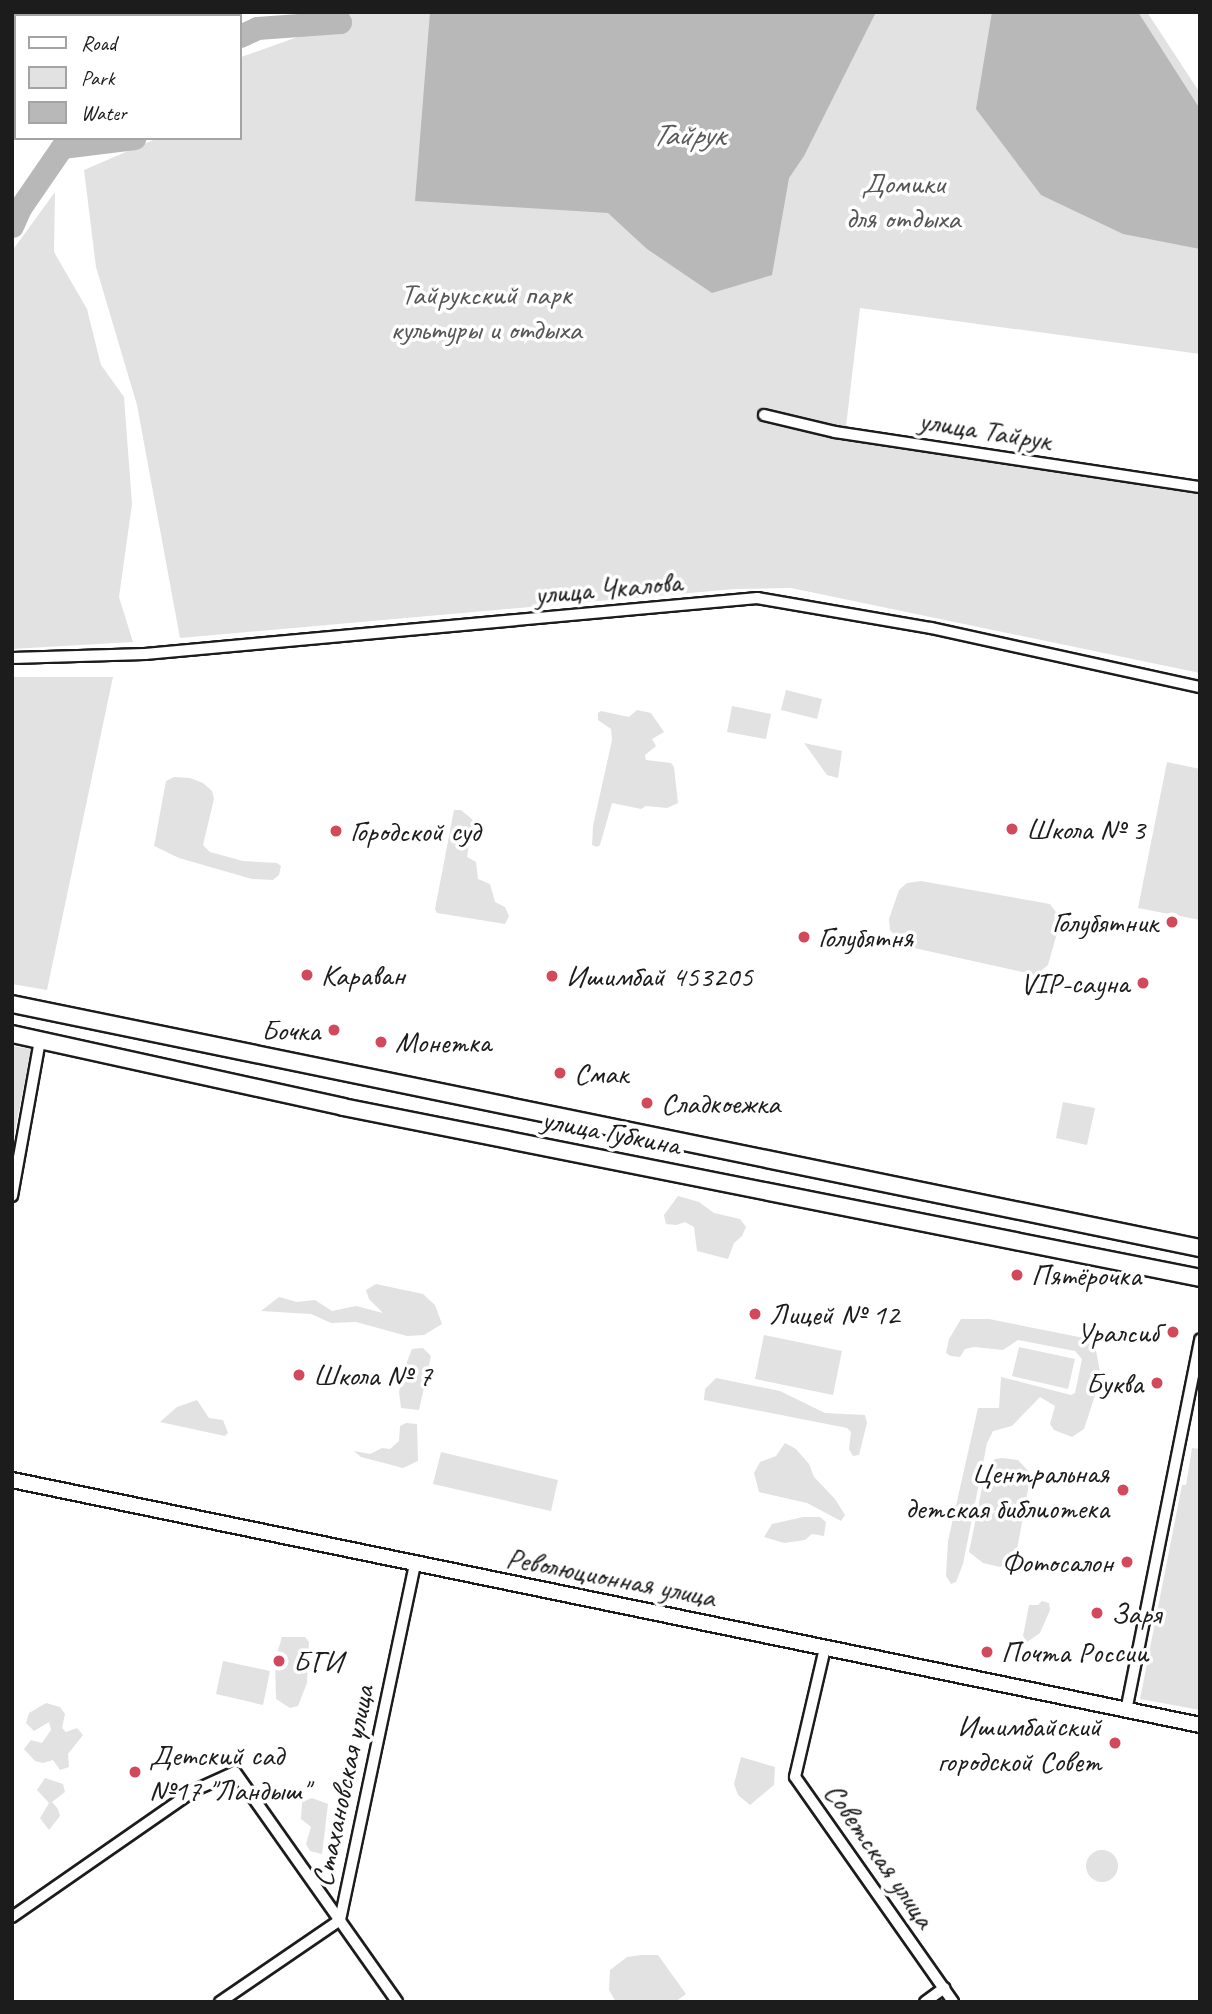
<!DOCTYPE html>
<html>
<head>
<meta charset="utf-8">
<style>
	body { margin:0 }
	#map { position:relative; width:1212px; height:2014px; overflow:hidden; background:#fff; font-family:Caveat,sans-serif }
	div>[style] { position:absolute }
	.green>* { inset:0; background:#e2e2e2 }
	.round { border-radius:50% }
	.water>* { inset:0; background:#b8b8b8 }
	.river>* { height:23px; margin:-11.5px; padding:0 11.5px; transform-origin:11.5px; border-radius:11.5px; background:#b8b8b8 }
	.roads { filter:drop-shadow(2px 0 #1c1c1c) drop-shadow(-2px 0 #1c1c1c) drop-shadow(0 2px #1c1c1c) drop-shadow(0 -2px #1c1c1c) }
	.minor>* { height:10px; margin:-5px; padding:0 5px; transform-origin:5px; border-radius:5px; background:#fff }
	.tertiary>* { height:14px; margin:-7px; padding:0 7px; transform-origin:7px; border-radius:7px; background:#fff }
	.secondary>* { height:16px; margin:-8px; padding:0 8px; transform-origin:8px; border-radius:8px; background:#fff }
	.dots>* { width:19px; height:19px; translate:-50% -50%; box-sizing:border-box; border:4px solid #fff; border-radius:50% }
	span { translate:-50% -50%; white-space:nowrap; text-align:center; line-height:1.15; -webkit-text-stroke:7px #fff; paint-order:stroke }
	.park-label { font-size:30px; color:#575757 }
	.street-label { font-size:30px; color:#1c1c1c }
	.poi-label { font-size:30px; color:#1c1c1c }
	.left { translate:0 -50%; text-align:left }
	.right { translate:-100% -50%; text-align:right }
	.water-label { font-size:32px; color:#5a5a5a; font-style:italic }
	.frame { position:absolute; inset:0; border:14px solid #1c1c1c; pointer-events:none }
	.legend { position:absolute; left:14px; top:14px; width:228px; height:126px; box-sizing:border-box; background:#fff; border:2px solid #a4a4a4; margin:0; padding:9px 12px; list-style:none; font-size:21px; color:#1c1c1c }
	.legend li { display:flex; align-items:center; gap:14px; height:35px }
	.legend b { width:35px; border:2px solid #a4a4a4 }
</style>
</head>
<body>
<div id="map">
	<div class="green">
		<div style="clip-path:polygon(344px 12px,1147px 12px,1200px 93px,1200px 354px,860px 308px,845px 435px,1200px 493px,1200px 673px,791px 588px,735px 589px,180px 638px,137px 405px,96px 267px,84px 170px,158px 138px,240px 138px,241px 57px,340px 22px)"></div>
		<div style="clip-path:polygon(55px 192px,54px 252px,87px 309px,101px 365px,124px 397px,132px 504px,119px 597px,133px 642px,12px 649px,12px 251px)"></div>
		<div style="clip-path:polygon(12px 677px,113px 677px,47px 990px,12px 984px)"></div>
		<div style="clip-path:polygon(786px 690px,822px 699px,817px 719px,781px 710px)"></div>
		<div style="clip-path:polygon(732px 706px,771px 714px,766px 739px,727px 732px)"></div>
		<div style="clip-path:polygon(637px 710px,651px 713px,664px 732px,652px 739px,656px 746px,645px 755px,646px 760px,671px 763px,674px 767px,678px 803px,667px 808px,646px 806px,641px 809px,612px 803px,600px 845px,597px 847px,592px 845px,593px 826px,612px 740px,611px 729px,598px 720px,598px 713px,601px 711px,629px 717px)"></div>
		<div style="clip-path:polygon(804px 743px,842px 751px,838px 778px,827px 775px)"></div>
		<div style="clip-path:polygon(1167px 762px,1200px 769px,1200px 920px,1138px 908px)"></div>
		<div style="clip-path:polygon(174px 777px,190px 778px,203px 783px,212px 791px,214px 799px,203px 845px,210px 852px,243px 861px,277px 863px,281px 866px,279px 875px,273px 880px,252px 879px,179px 858px,154px 846px,166px 781px)"></div>
		<div style="clip-path:polygon(454px 810px,461px 810px,473px 820px,467px 857px,476px 862px,478px 879px,490px 884px,495px 902px,505px 907px,509px 916px,505px 924px,437px 913px,435px 909px)"></div>
		<div style="clip-path:polygon(921px 881px,1050px 904px,1058px 915px,1059px 926px,1048px 965px,1036px 975px,905px 946px,890px 930px,889px 919px,899px 890px,907px 883px)"></div>
		<div style="clip-path:polygon(12px 1046px,31px 1049px,12px 1146px)"></div>
		<div style="clip-path:polygon(1063px 1102px,1095px 1108px,1087px 1145px,1056px 1138px)"></div>
		<div style="clip-path:polygon(678px 1196px,699px 1202px,714px 1213px,740px 1219px,746px 1227px,742px 1236px,734px 1243px,728px 1259px,697px 1251px,694px 1227px,685px 1222px,676px 1225px,666px 1224px,664px 1215px)"></div>
		<div style="clip-path:polygon(376px 1284px,423px 1294px,435px 1305px,442px 1324px,424px 1335px,407px 1336px,356px 1322px,331px 1323px,311px 1314px,261px 1311px,279px 1297px,297px 1302px,315px 1300px,332px 1311px,356px 1306px,383px 1313px,369px 1299px,366px 1290px)"></div>
		<div style="clip-path:polygon(961px 1319px,989px 1319px,1094px 1340px,1101px 1377px,1084px 1429px,1072px 1437px,1054px 1430px,1050px 1424px,1055px 1406px,1040px 1397px,1012px 1426px,993px 1431px,987px 1443px,963px 1564px,956px 1582px,951px 1584px,946px 1576px,948px 1541px,978px 1408px,999px 1408px,1001px 1377px,1071px 1395px,1075px 1393px,1082px 1359px,1075px 1351px,1018px 1340px,1003px 1350px,974px 1347px,965px 1349px,960px 1357px,951px 1356px,946px 1353px,949px 1339px)"></div>
		<div style="clip-path:polygon(764px 1335px,842px 1351px,833px 1395px,755px 1379px)"></div>
		<div style="clip-path:polygon(1019px 1347px,1075px 1359px,1068px 1389px,1012px 1376px)"></div>
		<div style="clip-path:polygon(423px 1348px,431px 1356px,419px 1410px,401px 1408px,399px 1392px,403px 1372px,412px 1349px)"></div>
		<div style="clip-path:polygon(716px 1378px,780px 1391px,825px 1413px,865px 1415px,867px 1423px,859px 1455px,853px 1456px,849px 1449px,851px 1432px,847px 1428px,704px 1400px,705px 1389px)"></div>
		<div style="clip-path:polygon(197px 1400px,209px 1418px,223px 1420px,228px 1433px,225px 1436px,160px 1422px,177px 1407px)"></div>
		<div style="clip-path:polygon(406px 1423px,417px 1424px,418px 1461px,403px 1468px,361px 1457px,354px 1451px,370px 1454px,382px 1448px,390px 1449px,399px 1441px,400px 1426px)"></div>
		<div style="clip-path:polygon(785px 1443px,796px 1449px,809px 1464px,814px 1477px,835px 1499px,845px 1515px,841px 1521px,807px 1503px,759px 1492px,754px 1473px,760px 1462px,776px 1456px)"></div>
		<div style="clip-path:polygon(1192px 1448px,1200px 1449px,1200px 1710px,1140px 1699px,1182px 1485px,1186px 1485px)"></div>
		<div style="clip-path:polygon(441px 1452px,558px 1480px,551px 1511px,433px 1484px)"></div>
		<div style="clip-path:polygon(1002px 1458px,1018px 1460px,1031px 1474px,1015px 1560px,1000px 1567px,983px 1563px,969px 1552px,986px 1468px,995px 1459px)"></div>
		<div style="clip-path:polygon(803px 1517px,820px 1517px,826px 1522px,824px 1536px,812px 1534px,805px 1540px,784px 1543px,764px 1537px,772px 1524px)"></div>
		<div style="clip-path:polygon(1042px 1601px,1049px 1603px,1050px 1610px,1040px 1633px,1027px 1642px,1023px 1636px,1029px 1605px,1038px 1605px)"></div>
		<div style="clip-path:polygon(282px 1637px,305px 1637px,309px 1642px,307px 1683px,298px 1706px,290px 1708px,276px 1699px,275px 1660px)"></div>
		<div style="clip-path:polygon(223px 1661px,270px 1671px,263px 1705px,216px 1694px)"></div>
		<div style="clip-path:polygon(46px 1703px,60px 1707px,65px 1714px,62px 1728px,66px 1732px,77px 1728px,83px 1735px,68px 1754px,69px 1767px,60px 1770px,53px 1760px,43px 1763px,35px 1761px,24px 1749px,31px 1740px,42px 1743px,51px 1730px,49px 1722px,34px 1731px,26px 1723px,29px 1713px)"></div>
		<div style="clip-path:polygon(741px 1757px,775px 1767px,774px 1785px,750px 1805px,738px 1795px,734px 1784px)"></div>
		<div style="clip-path:polygon(45px 1778px,63px 1784px,65px 1792px,52px 1802px,58px 1809px,60px 1816px,49px 1830px,40px 1818px,49px 1803px,37px 1790px)"></div>
		<div style="clip-path:polygon(312px 1798px,328px 1804px,322px 1854px,310px 1851px,306px 1844px,311px 1827px,301px 1819px,302px 1802px)"></div>
		<div class="round" style="left:1086px;top:1850px;width:32px;height:32px"></div>
		<div style="clip-path:polygon(641px 1955px,658px 1955px,686px 1994px,675px 2002px,616px 2002px,609px 1990px,610px 1970px,627px 1957px)"></div>
	</div>
	<div class="water">
		<div style="clip-path:polygon(430px 12px,876px 12px,804px 156px,789px 178px,772px 275px,712px 293px,647px 249px,608px 213px,415px 201px)"></div>
		<div style="clip-path:polygon(992px 12px,1138px 12px,1200px 109px,1200px 249px,1123px 234px,1041px 195px,976px 109px)"></div>
	</div>
	<div class="river">
		<div style="left:240px;top:36px;width:19px;rotate:-25deg"></div>
		<div style="left:257px;top:28px;width:83px;rotate:-4.1deg"></div>
		<div style="left:340px;top:22px;width:13px;rotate:-138deg"></div>
		<div style="left:330px;top:13px;width:7px;rotate:-8deg"></div>
		<div style="left:12px;top:226px;width:20px;rotate:-66deg"></div>
		<div style="left:20px;top:208px;width:74px;rotate:-55.5deg"></div>
		<div style="left:62px;top:147px;width:73px;rotate:-7.1deg"></div>
	</div>
	<div class="roads">
		<div class="minor">
			<div style="left:764px;top:415px;width:73px;rotate:13.5deg"></div>
			<div style="left:835px;top:432px;width:369px;rotate:8.6deg"></div>
			<div style="left:12px;top:658px;width:133px;rotate:-1.7deg"></div>
			<div style="left:145px;top:654px;width:615px;rotate:-5.23deg"></div>
			<div style="left:757px;top:598px;width:177px;rotate:9.8deg"></div>
			<div style="left:931px;top:628px;width:275px;rotate:12.4deg"></div>
			<div style="left:12px;top:1196px;width:158px;rotate:-79.8deg"></div>
			<div style="left:825px;top:1648px;width:132px;rotate:103.1deg"></div>
			<div style="left:795px;top:1777px;width:275px;rotate:54.9deg"></div>
			<div style="left:1126px;top:1711px;width:379px;rotate:-78.7deg"></div>
			<div style="left:12px;top:1917px;width:221px;rotate:-34.8deg"></div>
			<div style="left:193px;top:1791px;width:46px;rotate:-24.3deg"></div>
			<div style="left:235px;top:1772px;width:281px;rotate:54.8deg"></div>
			<div style="left:340px;top:1920px;width:364px;rotate:-78.1deg"></div>
			<div style="left:220px;top:2002px;width:145px;rotate:-34.3deg"></div>
			<div style="left:925px;top:2002px;width:24px;rotate:-36deg"></div>
		</div>
		<div class="tertiary">
			<div style="left:12px;top:1480px;width:1213px;rotate:11.65deg"></div>
		</div>
		<div class="secondary">
			<div style="left:12px;top:1004px;width:1213px;rotate:11.61deg"></div>
			<div style="left:12px;top:1034px;width:339px;rotate:12.4deg"></div>
			<div style="left:343px;top:1107px;width:874px;rotate:11.28deg"></div>
		</div>
	</div>
	<div class="dots">
		<div style="left:1012px;top:829px;background:#d1495b"></div>
		<div style="left:336px;top:831px;background:#d1495b"></div>
		<div style="left:1172px;top:922px;background:#d1495b"></div>
		<div style="left:804px;top:937px;background:#d1495b"></div>
		<div style="left:307px;top:975px;background:#d1495b"></div>
		<div style="left:552px;top:976px;background:#d1495b"></div>
		<div style="left:1143px;top:983px;background:#d1495b"></div>
		<div style="left:334px;top:1030px;background:#d1495b"></div>
		<div style="left:381px;top:1042px;background:#d1495b"></div>
		<div style="left:560px;top:1073px;background:#d1495b"></div>
		<div style="left:647px;top:1103px;background:#d1495b"></div>
		<div style="left:1017px;top:1275px;background:#d1495b"></div>
		<div style="left:755px;top:1314px;background:#d1495b"></div>
		<div style="left:1173px;top:1332px;background:#d1495b"></div>
		<div style="left:299px;top:1375px;background:#d1495b"></div>
		<div style="left:1157px;top:1383px;background:#d1495b"></div>
		<div style="left:1123px;top:1490px;background:#d1495b"></div>
		<div style="left:1127px;top:1562px;background:#d1495b"></div>
		<div style="left:1097px;top:1613px;background:#d1495b"></div>
		<div style="left:987px;top:1652px;background:#d1495b"></div>
		<div style="left:279px;top:1661px;background:#d1495b"></div>
		<div style="left:1115px;top:1743px;background:#d1495b"></div>
		<div style="left:135px;top:1772px;background:#d1495b"></div>
	</div>
	<div class="park-label">
		<span style="left:903px;top:200px">Домики<br>для отдыха</span>
		<span style="left:486px;top:311px">Тайрукский парк<br>культуры и отдыха</span>
	</div>
	<div class="street-label">
		<span style="left:985px;top:430px;rotate:9deg">улица Тайрук</span>
		<span style="left:608px;top:588px;rotate:-5deg">улица Чкалова</span>
		<span style="left:611px;top:1132px;rotate:11deg">улица Губкина</span>
		<span style="left:611px;top:1577px;rotate:11deg">Революционная улица</span>
		<span style="left:343px;top:1786px;rotate:-78deg">Стахановская улица</span>
		<span style="left:880px;top:1855px;rotate:55deg">Советская улица</span>
	</div>
	<div class="poi-label">
		<span class="left" style="left:1026px;top:829px">Школа № 3</span>
		<span class="left" style="left:350px;top:831px">Городской суд</span>
		<span class="right" style="left:1158px;top:922px">Голубятник</span>
		<span class="left" style="left:818px;top:937px">Голубятня</span>
		<span class="left" style="left:321px;top:975px">Караван</span>
		<span class="left" style="left:566px;top:976px">Ишимбай 453205</span>
		<span class="right" style="left:1129px;top:983px">VIP-сауна</span>
		<span class="right" style="left:320px;top:1030px">Бочка</span>
		<span class="left" style="left:395px;top:1042px">Монетка</span>
		<span class="left" style="left:574px;top:1073px">Смак</span>
		<span class="left" style="left:661px;top:1103px">Сладкоежка</span>
		<span class="left" style="left:1031px;top:1275px">Пятёрочка</span>
		<span class="left" style="left:769px;top:1314px">Лицей № 12</span>
		<span class="right" style="left:1159px;top:1332px">Уралсиб</span>
		<span class="left" style="left:313px;top:1375px">Школа № 7</span>
		<span class="right" style="left:1143px;top:1383px">Буква</span>
		<span class="right" style="left:1109px;top:1490px">Центральная<br>детская библиотека</span>
		<span class="right" style="left:1113px;top:1562px">Фотосалон</span>
		<span class="left" style="left:1111px;top:1613px">Заря</span>
		<span class="left" style="left:1001px;top:1652px">Почта России</span>
		<span class="left" style="left:293px;top:1661px">БГИ</span>
		<span class="right" style="left:1101px;top:1743px">Ишимбайский<br>городской Совет</span>
		<span class="left" style="left:149px;top:1772px">Детский сад<br>№17 "Ландыш"</span>
	</div>
	<div class="water-label">
		<span style="left:688px;top:135px">Тайрук</span>
	</div>
	<div class="frame"></div>
	<ul class="legend">
	<li><b style="height:9px;background:#fff"></b>Road</li>
	<li><b style="height:19px;background:#e2e2e2"></b>Park</li>
	<li><b style="height:19px;background:#b8b8b8"></b>Water</li>
	</ul>
</div>
</body>
</html>
